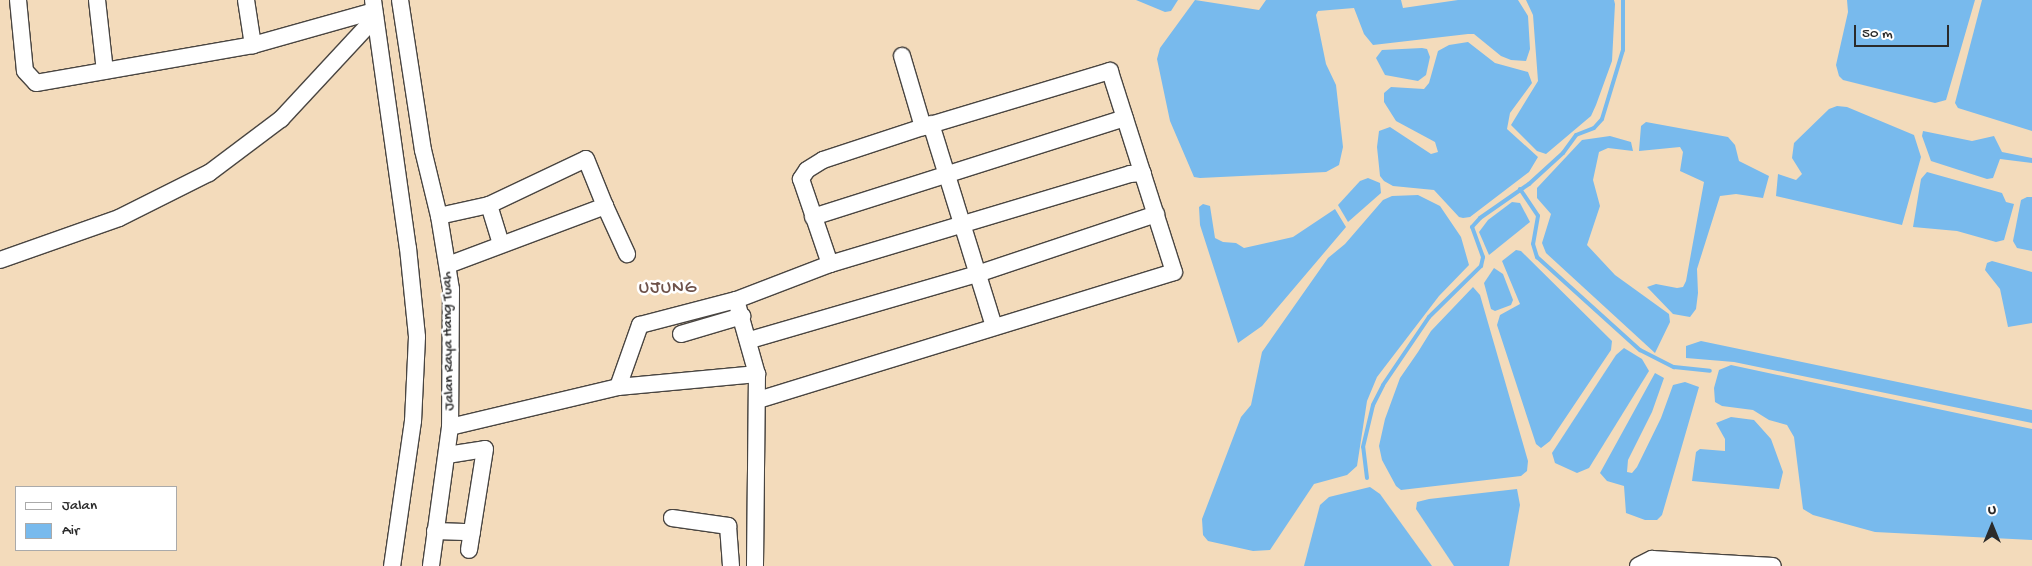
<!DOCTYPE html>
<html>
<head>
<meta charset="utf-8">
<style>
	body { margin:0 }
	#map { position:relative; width:2032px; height:566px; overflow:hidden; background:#f3dbbb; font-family:"Gochi Hand",sans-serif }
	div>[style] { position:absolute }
	.water>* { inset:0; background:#78baed }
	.stream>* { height:4px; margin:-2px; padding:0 2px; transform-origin:2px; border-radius:2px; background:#78baed }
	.roads { filter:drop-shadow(1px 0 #494541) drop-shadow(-1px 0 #494541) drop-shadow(0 1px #494541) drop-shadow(0 -1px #494541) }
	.minor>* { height:16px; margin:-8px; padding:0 8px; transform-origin:8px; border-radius:8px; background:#fff }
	span { translate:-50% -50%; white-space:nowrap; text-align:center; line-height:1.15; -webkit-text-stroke:5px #fff; paint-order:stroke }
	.street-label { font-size:15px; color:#2b2b2b }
	.quarter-label { font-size:18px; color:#6e524a; letter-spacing:1px }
	.legend { position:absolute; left:15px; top:486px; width:162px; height:65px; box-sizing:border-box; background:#fff; border:1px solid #aaa; margin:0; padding:6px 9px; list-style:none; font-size:15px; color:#2b2b2b }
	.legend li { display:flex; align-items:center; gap:10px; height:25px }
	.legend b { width:25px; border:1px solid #aaa }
	.north { position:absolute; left:1967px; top:501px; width:50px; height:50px; -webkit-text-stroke:4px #fff; paint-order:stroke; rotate:0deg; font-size:14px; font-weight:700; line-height:20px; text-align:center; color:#2b2b2b }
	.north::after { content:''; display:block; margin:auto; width:18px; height:22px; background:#2b2b2b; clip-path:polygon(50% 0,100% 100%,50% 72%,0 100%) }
	.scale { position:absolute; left:1854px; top:25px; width:95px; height:22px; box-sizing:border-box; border:2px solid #2b2b2b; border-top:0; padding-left:6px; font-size:15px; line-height:18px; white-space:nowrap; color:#2b2b2b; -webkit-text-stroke:4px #fff; paint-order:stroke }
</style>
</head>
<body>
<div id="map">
	<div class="water">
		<div style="clip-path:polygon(1136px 0,1178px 0,1171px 11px,1165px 12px)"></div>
		<div style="clip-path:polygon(1195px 0,1259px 10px,1266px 0,1401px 0,1403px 8px,1458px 0,1518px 0,1528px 16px,1530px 49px,1526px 61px,1511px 60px,1501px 56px,1474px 34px,1468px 34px,1373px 45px,1364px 34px,1354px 8px,1318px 11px,1316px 15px,1326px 64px,1336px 85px,1343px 147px,1339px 165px,1326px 172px,1200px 178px,1194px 177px,1170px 121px,1157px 59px,1160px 48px)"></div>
		<div style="clip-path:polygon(1526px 0,1614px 0,1615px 4px,1612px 61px,1596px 105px,1591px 116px,1546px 154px,1537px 151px,1511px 125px,1538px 81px,1533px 15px)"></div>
		<div style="clip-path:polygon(1847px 0,1975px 0,1946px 100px,1935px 103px,1843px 80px,1839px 76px,1836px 65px,1848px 12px)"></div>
		<div style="clip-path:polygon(1982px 0,2032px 0,2032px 131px,1958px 108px,1955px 103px)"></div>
		<div style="clip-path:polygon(1468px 42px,1495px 63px,1528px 72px,1532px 83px,1510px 113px,1507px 129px,1538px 157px,1529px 172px,1470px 217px,1463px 218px,1459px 217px,1434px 190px,1393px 186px,1384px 181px,1380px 176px,1377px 147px,1379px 131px,1390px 127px,1431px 154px,1438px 152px,1435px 142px,1396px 121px,1384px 102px,1384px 93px,1391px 87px,1424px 89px,1429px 83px,1438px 51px,1449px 45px)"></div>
		<div style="clip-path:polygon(1422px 48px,1427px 49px,1430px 57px,1426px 75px,1418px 81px,1385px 75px,1376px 58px,1382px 50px)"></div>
		<div style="clip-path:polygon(1837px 106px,1847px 107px,1914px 135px,1921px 157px,1902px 225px,1776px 196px,1778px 174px,1796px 180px,1802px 174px,1792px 158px,1794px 143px,1829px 109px)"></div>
		<div style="clip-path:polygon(1646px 122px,1728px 137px,1735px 145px,1739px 161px,1769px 176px,1763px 198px,1736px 194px,1720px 196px,1697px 269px,1698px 293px,1696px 309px,1690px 317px,1673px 314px,1647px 287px,1656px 284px,1677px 288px,1683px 287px,1686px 281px,1704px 182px,1680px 171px,1683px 152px,1680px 147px,1639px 151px,1641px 126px)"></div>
		<div style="clip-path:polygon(1923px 131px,1972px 141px,1994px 136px,2002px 152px,2032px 158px,2032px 163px,2000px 159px,1993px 178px,1987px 179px,1931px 161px,1922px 136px)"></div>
		<div style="clip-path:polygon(1610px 136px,1631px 142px,1633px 151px,1608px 148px,1599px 152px,1593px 180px,1600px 206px,1587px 245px,1615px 275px,1669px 314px,1670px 322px,1655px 353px,1546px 253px,1542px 243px,1551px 214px,1537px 198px,1537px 188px,1582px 140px)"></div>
		<div style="clip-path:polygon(1927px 172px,2002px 193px,2006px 202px,2014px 204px,2004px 240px,1996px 242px,1957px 231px,1913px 227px,1921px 179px)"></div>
		<div style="clip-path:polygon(1368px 178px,1380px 183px,1381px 193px,1348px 222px,1338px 205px,1360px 181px)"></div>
		<div style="clip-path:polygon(1418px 195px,1440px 206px,1461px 237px,1469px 265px,1439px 296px,1377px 377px,1367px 401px,1357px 466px,1347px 475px,1314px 484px,1270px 550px,1253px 551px,1208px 541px,1203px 535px,1202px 519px,1241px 417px,1251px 405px,1262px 352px,1328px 258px,1345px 244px,1383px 200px,1392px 196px)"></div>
		<div style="clip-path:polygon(2027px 197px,2032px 197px,2032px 251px,2017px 248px,2013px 241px,2021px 200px)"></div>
		<div style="clip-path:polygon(1512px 202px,1520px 203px,1530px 222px,1489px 255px,1479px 232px,1488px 220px)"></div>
		<div style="clip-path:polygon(1203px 204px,1210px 206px,1215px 238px,1223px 242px,1236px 243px,1244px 248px,1293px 237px,1335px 209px,1346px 227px,1262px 326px,1238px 343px,1200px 225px,1199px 207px)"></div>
		<div style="clip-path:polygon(1516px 250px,1521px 251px,1612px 341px,1611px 350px,1550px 441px,1541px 448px,1536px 444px,1497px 325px,1500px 315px,1520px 304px,1502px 261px)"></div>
		<div style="clip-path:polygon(1992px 261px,2032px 272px,2032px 323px,2008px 327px,2000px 289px,1985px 270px,1987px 263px)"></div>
		<div style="clip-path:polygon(1494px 268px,1503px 274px,1513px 300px,1511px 305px,1495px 311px,1491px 309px,1484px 283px)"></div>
		<div style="clip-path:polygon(1473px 287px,1480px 295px,1528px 461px,1527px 471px,1521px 476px,1401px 490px,1396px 486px,1382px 460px,1379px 446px,1385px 419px,1400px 378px,1418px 352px,1431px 331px)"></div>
		<div style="clip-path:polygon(1701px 341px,2032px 410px,2032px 423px,1734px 362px,1686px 358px,1686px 346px)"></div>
		<div style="clip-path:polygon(1624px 348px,1642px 359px,1649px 371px,1589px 468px,1577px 473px,1555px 463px,1552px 453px,1616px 355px)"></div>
		<div style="clip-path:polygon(1731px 365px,2032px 429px,2032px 540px,1875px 532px,1813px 515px,1803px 509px,1794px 437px,1787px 425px,1769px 420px,1753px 410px,1722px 406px,1715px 402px,1714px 388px,1719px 370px)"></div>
		<div style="clip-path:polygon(1655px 373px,1664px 378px,1652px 412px,1628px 460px,1627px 472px,1632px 473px,1637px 467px,1661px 418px,1673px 385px,1685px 382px,1699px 387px,1662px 515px,1657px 520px,1645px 520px,1626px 513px,1624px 486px,1607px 481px,1600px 473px)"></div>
		<div style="clip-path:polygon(1731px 417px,1754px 420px,1771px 439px,1783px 472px,1779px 489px,1692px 481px,1696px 452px,1700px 449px,1725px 451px,1725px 439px,1716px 423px)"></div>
		<div style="clip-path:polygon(1370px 487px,1380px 494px,1432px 566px,1304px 566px,1320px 505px,1329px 497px)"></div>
		<div style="clip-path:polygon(1517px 489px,1520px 505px,1509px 566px,1454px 566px,1416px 509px,1417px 502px,1429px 499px)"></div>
	</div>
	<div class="stream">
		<div style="left:1520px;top:189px;width:32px;rotate:56deg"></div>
		<div style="left:1538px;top:216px;width:28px;rotate:100deg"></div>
		<div style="left:1533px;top:244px;width:14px;rotate:73deg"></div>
		<div style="left:1537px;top:257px;width:139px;rotate:42.1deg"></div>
		<div style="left:1640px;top:350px;width:38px;rotate:27deg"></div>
		<div style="left:1674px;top:367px;width:36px;rotate:6deg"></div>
		<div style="left:1367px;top:478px;width:31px;rotate:-97deg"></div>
		<div style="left:1363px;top:447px;width:43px;rotate:-76.6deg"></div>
		<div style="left:1373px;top:405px;width:22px;rotate:-63deg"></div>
		<div style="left:1383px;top:385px;width:82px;rotate:-55.9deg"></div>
		<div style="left:1429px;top:317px;width:73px;rotate:-44.4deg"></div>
		<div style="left:1481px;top:266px;width:9px;rotate:-77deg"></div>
		<div style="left:1483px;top:257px;width:32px;rotate:-110deg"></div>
		<div style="left:1472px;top:227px;width:12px;rotate:-48deg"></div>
		<div style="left:1480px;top:218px;width:60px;rotate:-34.8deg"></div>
		<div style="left:1529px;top:184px;width:46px;rotate:-42.4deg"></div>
		<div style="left:1563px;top:153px;width:22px;rotate:-54deg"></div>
		<div style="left:1576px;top:135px;width:19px;rotate:-21deg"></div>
		<div style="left:1594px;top:128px;width:12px;rotate:-48deg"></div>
		<div style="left:1602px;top:119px;width:72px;rotate:-73.1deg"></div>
		<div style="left:1623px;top:50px;width:50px;rotate:-90deg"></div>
	</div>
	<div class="roads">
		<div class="minor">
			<div style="left:18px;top:0;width:71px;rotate:84.4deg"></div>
			<div style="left:25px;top:71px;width:16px;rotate:47deg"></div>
			<div style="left:36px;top:83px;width:220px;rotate:-9.9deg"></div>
			<div style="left:253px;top:45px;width:126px;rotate:-15.7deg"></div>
			<div style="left:97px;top:0;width:71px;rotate:83.6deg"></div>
			<div style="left:246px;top:0;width:46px;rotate:81.2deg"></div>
			<div style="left:373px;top:0;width:250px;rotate:82deg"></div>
			<div style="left:408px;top:248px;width:89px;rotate:84.2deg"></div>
			<div style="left:417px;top:337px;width:84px;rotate:92.7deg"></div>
			<div style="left:413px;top:421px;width:147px;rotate:98.2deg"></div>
			<div style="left:400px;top:0;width:152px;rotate:81.3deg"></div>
			<div style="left:423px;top:150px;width:68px;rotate:76.4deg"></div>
			<div style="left:439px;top:216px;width:74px;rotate:80.7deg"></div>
			<div style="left:451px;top:289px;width:138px;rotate:90.4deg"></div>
			<div style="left:450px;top:427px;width:140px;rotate:97.8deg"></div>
			<div style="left:902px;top:56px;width:74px;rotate:73.5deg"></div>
			<div style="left:931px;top:124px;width:212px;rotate:72.7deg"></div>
			<div style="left:489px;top:205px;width:41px;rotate:72.9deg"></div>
			<div style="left:439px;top:216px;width:51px;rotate:-12.4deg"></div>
			<div style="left:489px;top:205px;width:107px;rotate:-25.4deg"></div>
			<div style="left:586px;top:159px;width:51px;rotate:68deg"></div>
			<div style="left:813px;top:217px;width:327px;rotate:-17.6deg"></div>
			<div style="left:0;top:260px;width:126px;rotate:-19.4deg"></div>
			<div style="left:119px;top:218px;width:101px;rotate:-26.6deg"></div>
			<div style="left:209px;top:173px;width:90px;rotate:-36.9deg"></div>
			<div style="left:281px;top:119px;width:138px;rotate:-47.1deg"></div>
			<div style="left:448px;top:265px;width:168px;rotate:-20.6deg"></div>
			<div style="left:605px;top:206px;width:53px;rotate:65.4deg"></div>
			<div style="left:736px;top:300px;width:77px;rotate:74.2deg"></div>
			<div style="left:757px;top:374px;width:192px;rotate:90.6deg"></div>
			<div style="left:681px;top:334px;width:64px;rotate:-16.4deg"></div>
			<div style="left:750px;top:340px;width:236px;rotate:-16.2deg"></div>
			<div style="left:977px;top:274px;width:189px;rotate:-18.5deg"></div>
			<div style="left:618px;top:387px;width:140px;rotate:-5.3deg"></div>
			<div style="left:758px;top:400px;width:435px;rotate:-17.1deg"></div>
			<div style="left:1174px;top:272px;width:211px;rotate:-107.7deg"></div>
			<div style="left:1110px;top:71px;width:195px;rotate:163.3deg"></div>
			<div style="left:923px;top:127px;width:105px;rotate:161.7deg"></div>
			<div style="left:823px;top:160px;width:19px;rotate:148deg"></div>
			<div style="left:807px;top:170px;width:11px;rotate:124deg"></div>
			<div style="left:801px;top:179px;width:90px;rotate:71.2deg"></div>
			<div style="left:450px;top:427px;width:173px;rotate:-13.4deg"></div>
			<div style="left:618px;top:387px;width:66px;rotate:-70.5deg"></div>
			<div style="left:640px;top:325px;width:99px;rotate:-14.6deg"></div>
			<div style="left:736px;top:300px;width:101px;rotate:-21deg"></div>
			<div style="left:830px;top:264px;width:313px;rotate:-16.7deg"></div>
			<div style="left:1130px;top:174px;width:13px;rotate:-4deg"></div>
			<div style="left:447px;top:455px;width:38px;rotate:-9deg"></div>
			<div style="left:485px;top:449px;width:102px;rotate:99deg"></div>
			<div style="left:672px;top:518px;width:57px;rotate:8.1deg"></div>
			<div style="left:728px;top:526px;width:40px;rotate:85.7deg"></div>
			<div style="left:435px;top:531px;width:37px;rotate:2deg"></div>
			<div style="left:1638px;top:566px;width:16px;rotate:-27deg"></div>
			<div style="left:1652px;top:559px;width:121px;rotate:3.3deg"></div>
		</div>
	</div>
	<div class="street-label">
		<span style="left:449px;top:341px;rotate:-91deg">Jalan Raya Hang Tuah</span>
	</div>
	<div class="quarter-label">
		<span style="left:668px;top:289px">UJUNG</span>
	</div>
	<ul class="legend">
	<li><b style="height:6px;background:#fff"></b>Jalan</li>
	<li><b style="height:14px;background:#78baed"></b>Air</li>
	</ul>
	<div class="north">U</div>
	<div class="scale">50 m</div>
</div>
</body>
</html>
